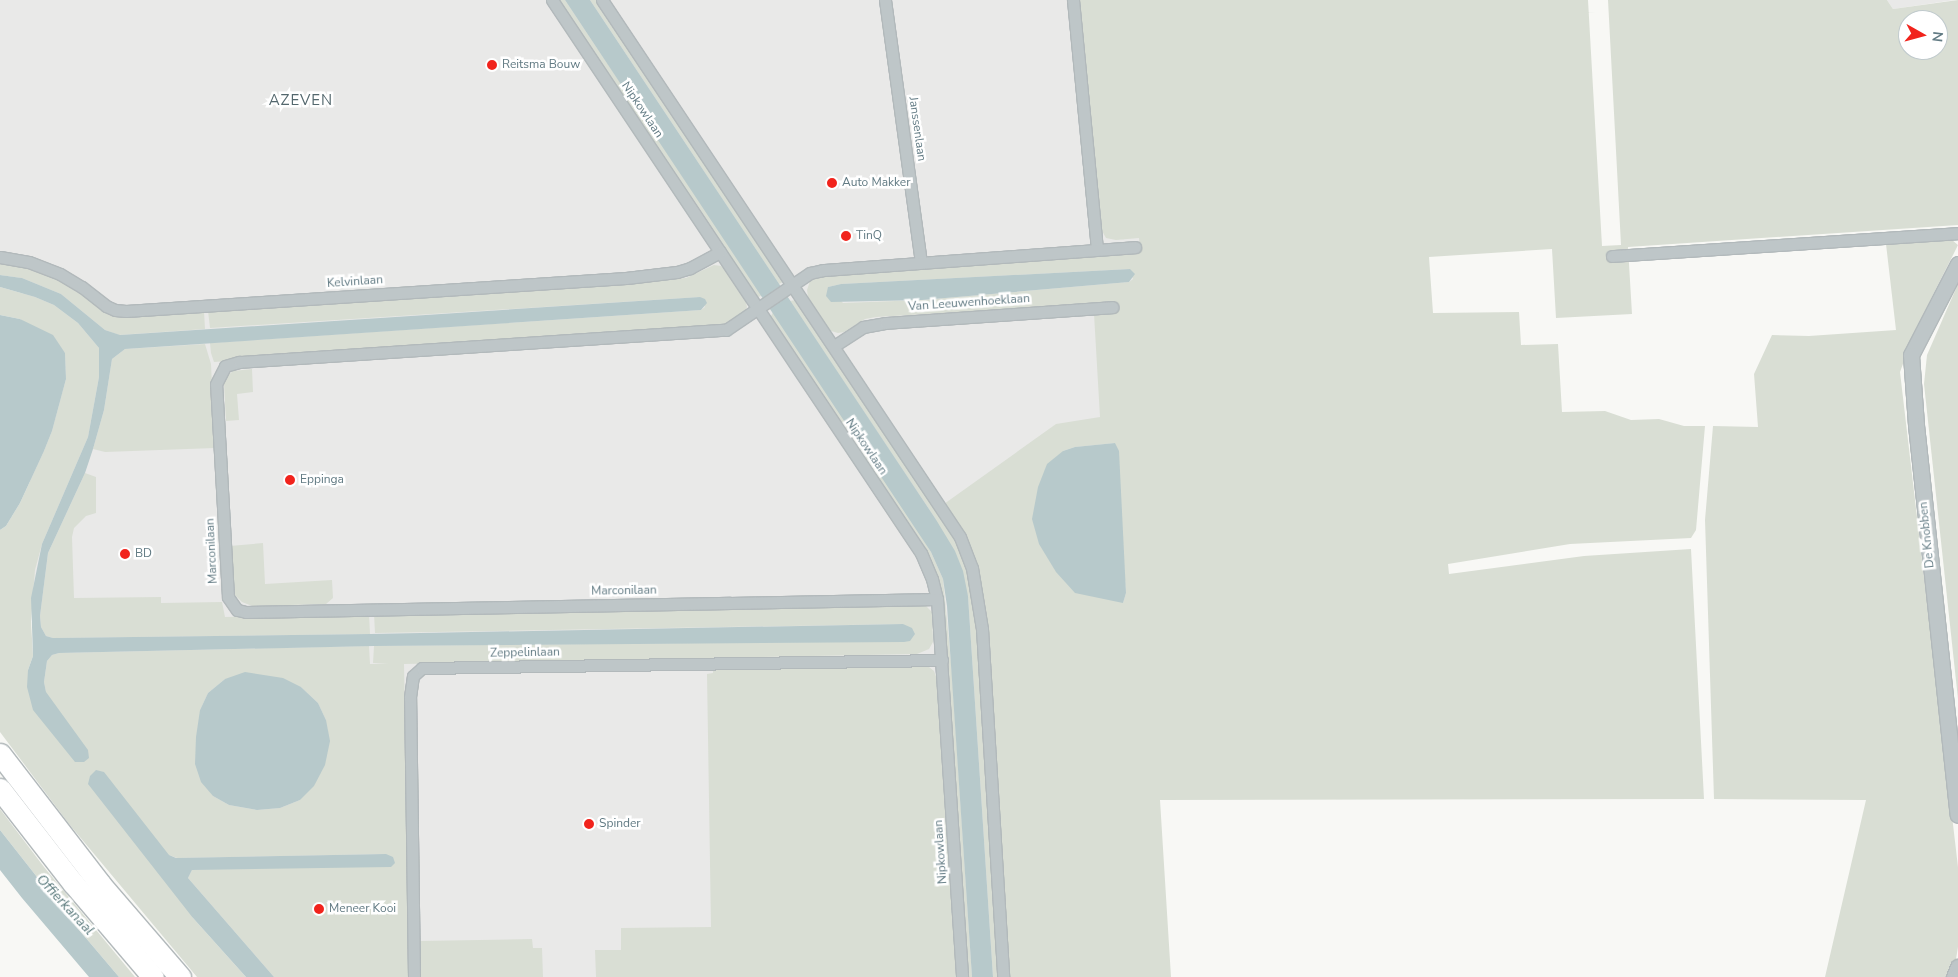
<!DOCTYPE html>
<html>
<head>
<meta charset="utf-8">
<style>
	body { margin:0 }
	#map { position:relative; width:1958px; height:977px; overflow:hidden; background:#f8f8f5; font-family:"Nunito Sans",sans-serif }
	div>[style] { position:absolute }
	.built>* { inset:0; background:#e9e9e8 }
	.green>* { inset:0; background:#d9ded4 }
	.water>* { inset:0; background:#b7c9cb }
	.roads { filter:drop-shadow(1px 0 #b2b9bb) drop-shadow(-1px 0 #b2b9bb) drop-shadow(0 1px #b2b9bb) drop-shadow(0 -1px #b2b9bb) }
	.minor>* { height:11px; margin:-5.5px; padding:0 5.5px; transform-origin:5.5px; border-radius:5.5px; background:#bec6c8 }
	.tertiary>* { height:15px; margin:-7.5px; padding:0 7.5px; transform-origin:7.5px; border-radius:7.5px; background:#bec6c8 }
	.motorway>* { height:21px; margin:-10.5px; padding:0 10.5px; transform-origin:10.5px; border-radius:10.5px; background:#fff }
	.dots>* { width:14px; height:14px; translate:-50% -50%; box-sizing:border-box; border:2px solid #fff; border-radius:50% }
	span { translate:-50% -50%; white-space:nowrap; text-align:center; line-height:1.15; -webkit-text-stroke:5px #fff; paint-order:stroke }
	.poi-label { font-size:12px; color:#617a83 }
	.left { translate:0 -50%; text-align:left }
	.street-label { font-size:12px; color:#617a83 }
	.water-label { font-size:14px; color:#5b7b7d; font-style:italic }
	.quarter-label { font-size:15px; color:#53676d; letter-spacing:1px }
	.north { position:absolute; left:1898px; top:10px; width:50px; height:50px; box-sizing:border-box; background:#fff; border:1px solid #c0cacd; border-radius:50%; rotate:97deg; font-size:14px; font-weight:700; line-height:20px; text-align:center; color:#617a83 }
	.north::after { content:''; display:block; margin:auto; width:18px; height:22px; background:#f1231c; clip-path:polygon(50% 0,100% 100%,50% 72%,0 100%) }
</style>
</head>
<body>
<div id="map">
	<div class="built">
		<div style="clip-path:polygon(0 0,1117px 0,1147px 252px,1149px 653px,988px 647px,1009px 977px,260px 977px,39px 702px,22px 278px,0 275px)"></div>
		<div style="clip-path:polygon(1887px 0,1955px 0,1893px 9px)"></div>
	</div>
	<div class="green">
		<div style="clip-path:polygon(558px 0,565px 0,762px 295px,757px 298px)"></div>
		<div style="clip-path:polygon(590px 0,596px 0,783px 282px,779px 284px)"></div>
		<div style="clip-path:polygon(evenodd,1078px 0,1588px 0,1602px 246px,1621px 245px,1608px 0,1887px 0,1893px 9px,1958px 0,1958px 225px,1628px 247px,1632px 314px,1556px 318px,1552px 249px,1429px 257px,1433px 313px,1519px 312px,1521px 345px,1558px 344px,1562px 412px,1605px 411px,1631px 420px,1659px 419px,1684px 426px,1705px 426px,1696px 530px,1691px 538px,1570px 544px,1448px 564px,1449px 574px,1584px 556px,1691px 549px,1704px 799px,1160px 800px,1171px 977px,1009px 977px,985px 606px,974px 554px,963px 531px,944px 504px,1056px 424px,1100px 417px,1094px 314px,1115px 313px,1114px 303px,876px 317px,865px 319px,844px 332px,838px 333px,831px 331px,825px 325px,808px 297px,807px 290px,810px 281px,819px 275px,1140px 249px,1139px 238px,1116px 240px,1106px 238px,1101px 229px,1078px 0,1908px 20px,1938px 20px,1938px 50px,1908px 50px,1908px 20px,1078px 0,1129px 269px,1133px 279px,1129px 282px,922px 300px,843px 303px,828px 287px,841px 284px,1129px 269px,1078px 0,1115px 443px,1126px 593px,1123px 603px,1063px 451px,1075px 447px,1115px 443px)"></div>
		<div style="clip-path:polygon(1952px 240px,1958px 245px,1915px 331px,1900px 372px,1958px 867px,1958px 947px,1955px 965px,1950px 977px,1825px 977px,1866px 800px,1714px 799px,1705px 520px,1713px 426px,1758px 427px,1754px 374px,1772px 335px,1809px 336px,1896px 330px,1886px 244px)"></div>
		<div style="clip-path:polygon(0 261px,32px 268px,67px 283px,102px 309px,119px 316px,204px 311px,205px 329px,119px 335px,105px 330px,61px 294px,22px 278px,0 275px)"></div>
		<div style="clip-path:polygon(714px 265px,721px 266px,728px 272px,745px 298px,747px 307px,745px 312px,732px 323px,708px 328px,214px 362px,211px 353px,210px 343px,701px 310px,705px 307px,700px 297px,210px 328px,208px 311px,675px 279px,686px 278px)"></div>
		<div style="clip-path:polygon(1958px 284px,1958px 699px,1924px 384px,1927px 355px)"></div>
		<div style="clip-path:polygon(evenodd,0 287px,35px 297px,54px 305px,78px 323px,99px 348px,99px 377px,88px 437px,42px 544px,35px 570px,31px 621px,33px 656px,28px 670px,46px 692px,44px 682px,47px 661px,52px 655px,59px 653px,369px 646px,370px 664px,388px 664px,373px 663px,374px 646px,910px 641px,903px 624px,375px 633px,374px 614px,925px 605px,932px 612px,933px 642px,929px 649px,917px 654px,404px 664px,410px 977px,274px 977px,188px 878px,192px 870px,386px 854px,177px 858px,169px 855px,193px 918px,246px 977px,197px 977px,69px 824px,0 732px,0 530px,6px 526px,20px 503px,44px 451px,52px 431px,66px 379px,65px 353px,20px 319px,0 315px,0 287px,225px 679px,301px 687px,318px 703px,326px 720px,300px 800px,280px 808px,257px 810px,229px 805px,213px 796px,200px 710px,208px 693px,225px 679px)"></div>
		<div style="clip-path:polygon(796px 300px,954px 536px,966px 561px,976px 621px,998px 977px,993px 977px,968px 596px,935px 518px,790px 301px)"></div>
		<div style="clip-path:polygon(773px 312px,915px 526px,931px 552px,943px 579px,952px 673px,972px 977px,966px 977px,936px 580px,770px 318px)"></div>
		<div style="clip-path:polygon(205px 344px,211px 364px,215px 448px,105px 452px,93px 449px,104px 410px,112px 359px,125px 349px)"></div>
		<div style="clip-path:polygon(252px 369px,253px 392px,237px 394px,239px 420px,226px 421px,224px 384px,226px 377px,233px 371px)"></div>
		<div style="clip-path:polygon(85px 473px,96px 477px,96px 513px,86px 516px,74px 528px,72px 537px,74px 598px,161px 597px,161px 603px,222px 602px,225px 617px,369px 614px,370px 634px,53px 638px,46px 636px,41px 627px,40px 616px,48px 553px)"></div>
		<div style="clip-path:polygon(263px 543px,265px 584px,332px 580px,333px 598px,326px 604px,252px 606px,242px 602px,235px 595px,230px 546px)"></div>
		<div style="clip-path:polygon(919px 665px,929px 667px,934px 671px,937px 679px,957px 977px,596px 977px,595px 950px,621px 950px,621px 928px,711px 927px,707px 674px,713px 673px,713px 668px)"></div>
		<div style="clip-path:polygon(0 809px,44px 867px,135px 977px,119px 977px,74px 924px,0 830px)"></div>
		<div style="clip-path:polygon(532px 939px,533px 948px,542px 948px,543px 977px,420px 977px,419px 941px)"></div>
	</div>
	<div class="water">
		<div style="clip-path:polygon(565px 0,590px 0,935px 518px,955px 551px,963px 571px,968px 596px,993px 977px,972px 977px,947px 606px,943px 579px,931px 552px)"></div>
		<div style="clip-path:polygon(1130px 269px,1135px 274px,1129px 282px,922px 300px,831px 302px,826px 296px,828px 287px,841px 284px)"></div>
		<div style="clip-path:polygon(0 275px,22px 278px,61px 294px,105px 330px,120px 335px,700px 297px,705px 299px,707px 303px,701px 310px,125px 349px,112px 359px,104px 410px,93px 449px,85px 473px,48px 553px,40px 616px,41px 627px,46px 636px,53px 638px,370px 634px,903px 624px,912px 628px,915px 634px,910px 641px,904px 642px,374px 646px,59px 653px,52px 655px,47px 661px,44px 682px,46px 692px,88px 750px,89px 758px,84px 762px,75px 762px,33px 710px,27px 687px,28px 670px,33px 656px,31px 598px,42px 544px,88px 437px,99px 377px,99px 348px,78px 323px,54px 305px,35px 297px,0 287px)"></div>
		<div style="clip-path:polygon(0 315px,20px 319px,53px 335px,65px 353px,66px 379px,52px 431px,44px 451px,20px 503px,6px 526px,0 530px)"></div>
		<div style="clip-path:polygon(1115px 443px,1119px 451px,1126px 593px,1123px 603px,1075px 593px,1056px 572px,1039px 544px,1032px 519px,1038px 487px,1047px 464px,1063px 451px,1075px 447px)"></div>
		<div style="clip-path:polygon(245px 672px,283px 678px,301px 687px,318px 703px,326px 720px,330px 741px,325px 765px,314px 786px,300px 800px,280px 808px,257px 810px,229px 805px,213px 796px,201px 782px,195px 764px,196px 737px,200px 710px,208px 693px,225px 679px)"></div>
		<div style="clip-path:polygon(96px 770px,104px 772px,169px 855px,176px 858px,386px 854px,393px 857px,395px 863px,391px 867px,192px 870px,188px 878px,274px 977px,246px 977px,193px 918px,88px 784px,90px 776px)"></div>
		<div style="clip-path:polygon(0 830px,74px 924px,119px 977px,89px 977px,22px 898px,0 870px)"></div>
	</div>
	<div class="roads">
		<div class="minor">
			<div style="left:552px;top:0;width:665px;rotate:56.29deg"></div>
			<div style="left:921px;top:553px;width:28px;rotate:67deg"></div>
			<div style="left:932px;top:579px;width:21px;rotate:76deg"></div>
			<div style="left:937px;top:599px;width:379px;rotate:86.2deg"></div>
			<div style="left:602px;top:0;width:645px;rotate:56.31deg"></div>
			<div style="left:960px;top:537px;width:33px;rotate:69deg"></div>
			<div style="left:972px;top:568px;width:62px;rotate:80.7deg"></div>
			<div style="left:982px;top:629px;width:349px;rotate:86.5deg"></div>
			<div style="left:885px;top:0;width:264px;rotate:82.2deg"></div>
			<div style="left:1073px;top:0;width:249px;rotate:84.5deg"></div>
			<div style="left:1612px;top:256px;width:347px;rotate:-3.8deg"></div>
			<div style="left:0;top:257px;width:29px;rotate:10deg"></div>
			<div style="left:29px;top:262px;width:33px;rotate:21deg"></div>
			<div style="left:60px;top:274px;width:26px;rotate:31deg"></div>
			<div style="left:82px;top:287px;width:31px;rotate:38deg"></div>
			<div style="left:106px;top:306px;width:10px;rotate:24deg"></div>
			<div style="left:115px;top:310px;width:11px;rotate:5deg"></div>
			<div style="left:126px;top:311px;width:501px;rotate:-3.78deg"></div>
			<div style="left:626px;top:278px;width:51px;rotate:-6.7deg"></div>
			<div style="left:677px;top:272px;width:14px;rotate:-17deg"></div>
			<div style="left:690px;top:268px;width:34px;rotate:-28deg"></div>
			<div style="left:834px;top:346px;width:35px;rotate:-33deg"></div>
			<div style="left:863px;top:327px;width:22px;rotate:-10deg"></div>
			<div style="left:885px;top:323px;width:228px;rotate:-4deg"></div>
			<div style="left:937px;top:599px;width:691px;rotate:178.92deg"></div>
			<div style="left:246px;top:612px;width:9px;rotate:-167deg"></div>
			<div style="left:237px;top:610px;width:16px;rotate:-125deg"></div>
			<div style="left:228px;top:597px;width:213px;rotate:-93.2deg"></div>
			<div style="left:216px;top:384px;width:20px;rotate:-63deg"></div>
			<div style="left:225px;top:366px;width:15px;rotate:-16deg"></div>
			<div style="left:239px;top:362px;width:488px;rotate:-3.8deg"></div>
			<div style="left:726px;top:330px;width:102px;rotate:-34.2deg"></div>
			<div style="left:810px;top:273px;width:13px;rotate:-13deg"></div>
			<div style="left:823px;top:270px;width:313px;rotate:-4.2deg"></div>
			<div style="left:414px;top:977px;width:280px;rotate:-90.8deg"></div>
			<div style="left:410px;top:697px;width:21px;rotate:-82deg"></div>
			<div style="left:413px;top:676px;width:12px;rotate:-42deg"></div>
			<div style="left:422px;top:668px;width:520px;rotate:-0.88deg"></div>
		</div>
		<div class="tertiary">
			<div style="left:1958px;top:264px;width:102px;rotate:117.3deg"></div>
			<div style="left:1911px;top:355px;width:70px;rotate:85.9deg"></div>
			<div style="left:1916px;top:425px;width:392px;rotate:83.9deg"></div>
			<div style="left:1954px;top:977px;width:11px;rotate:-68deg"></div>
		</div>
		<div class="motorway">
			<div style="left:0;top:754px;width:164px;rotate:52.4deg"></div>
			<div style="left:100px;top:884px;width:123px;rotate:49.3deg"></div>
			<div style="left:0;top:789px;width:119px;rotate:52.2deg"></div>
			<div style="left:73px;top:883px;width:123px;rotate:49.6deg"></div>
		</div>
	</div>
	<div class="dots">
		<div style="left:492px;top:65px;background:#f1231c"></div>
		<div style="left:832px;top:183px;background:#f1231c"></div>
		<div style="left:846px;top:236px;background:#f1231c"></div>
		<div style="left:290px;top:480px;background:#f1231c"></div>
		<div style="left:125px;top:554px;background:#f1231c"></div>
		<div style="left:589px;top:824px;background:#f1231c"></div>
		<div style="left:319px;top:909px;background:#f1231c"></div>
	</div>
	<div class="poi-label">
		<span class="left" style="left:502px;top:65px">Reitsma Bouw</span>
		<span class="left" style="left:842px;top:183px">Auto Makker</span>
		<span class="left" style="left:856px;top:236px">TinQ</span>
		<span class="left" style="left:300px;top:480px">Eppinga</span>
		<span class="left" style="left:135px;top:554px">BD</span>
		<span class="left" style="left:599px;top:824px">Spinder</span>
		<span class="left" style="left:329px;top:909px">Meneer Kooi</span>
	</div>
	<div class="street-label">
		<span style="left:642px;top:110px;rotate:56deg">Nipkowlaan</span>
		<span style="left:917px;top:129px;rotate:82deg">Janssenlaan</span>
		<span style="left:355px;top:282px;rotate:-4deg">Kelvinlaan</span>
		<span style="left:969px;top:303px;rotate:-4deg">Van Leeuwenhoeklaan</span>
		<span style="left:866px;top:447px;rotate:56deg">Nipkowlaan</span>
		<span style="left:1927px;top:535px;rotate:-96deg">De Knobben</span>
		<span style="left:212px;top:551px;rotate:-93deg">Marconilaan</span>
		<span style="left:624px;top:591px;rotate:-1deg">Marconilaan</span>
		<span style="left:525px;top:653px;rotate:-1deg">Zeppelinlaan</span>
		<span style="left:941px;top:852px;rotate:-94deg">Nipkowlaan</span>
	</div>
	<div class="water-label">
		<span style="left:65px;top:905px;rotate:47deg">Offierkanaal</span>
	</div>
	<div class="quarter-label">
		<span style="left:301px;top:101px">AZEVEN</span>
	</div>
	<div class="north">N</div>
</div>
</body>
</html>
